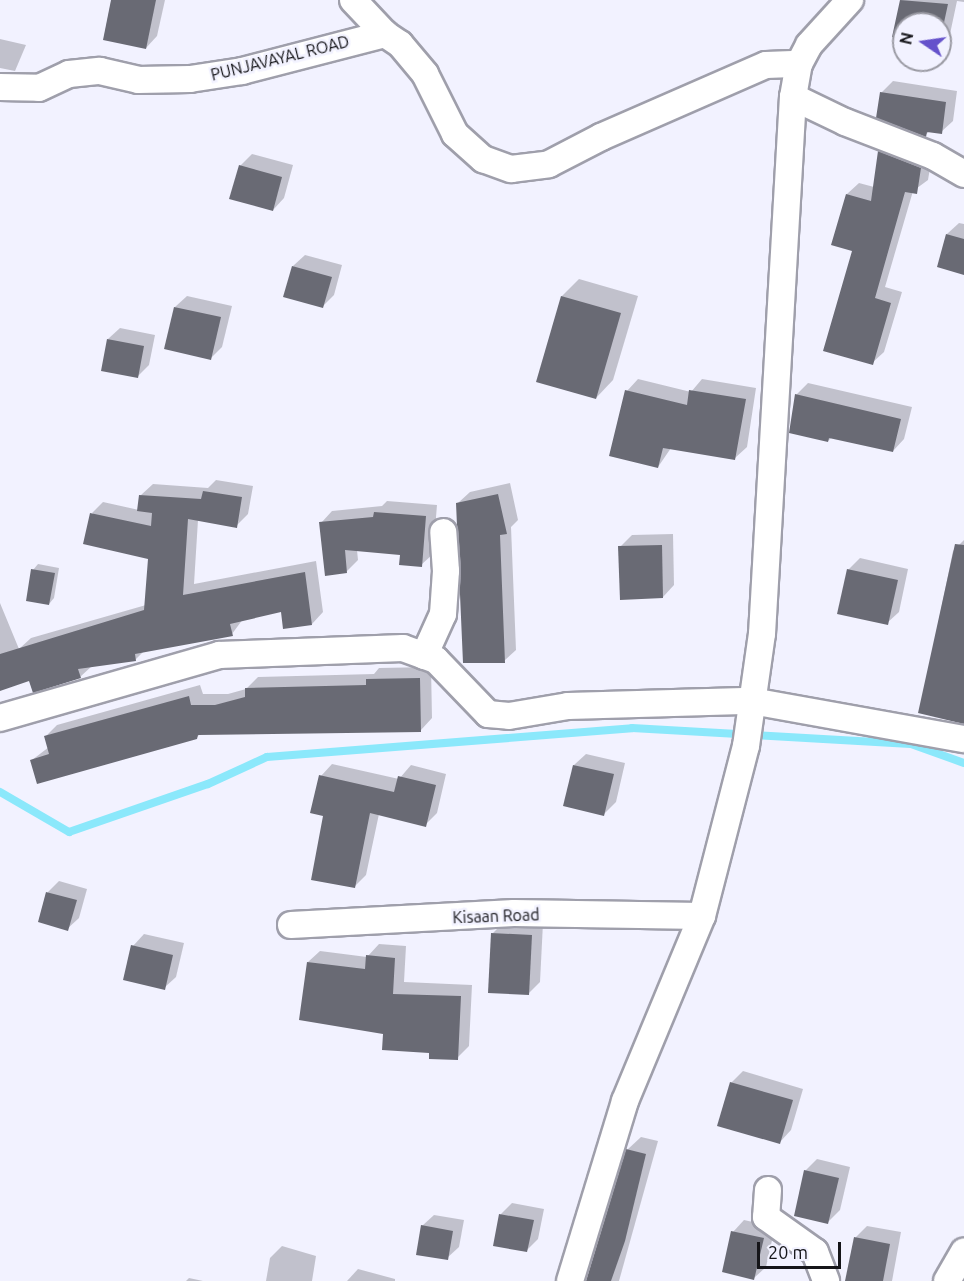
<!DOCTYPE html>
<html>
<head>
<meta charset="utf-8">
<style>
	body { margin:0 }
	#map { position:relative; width:964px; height:1281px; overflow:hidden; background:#f2f2ff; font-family:Ubuntu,sans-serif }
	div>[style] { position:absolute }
	.shadow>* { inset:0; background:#0003 }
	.stream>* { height:8px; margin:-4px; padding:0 4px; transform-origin:4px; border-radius:4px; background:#8be8fb }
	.building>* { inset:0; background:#696a74 }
	.roads { filter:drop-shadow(2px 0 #9f9fab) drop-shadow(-2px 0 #9f9fab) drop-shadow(0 2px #9f9fab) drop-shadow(0 -2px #9f9fab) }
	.street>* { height:26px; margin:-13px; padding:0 13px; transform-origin:13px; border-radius:13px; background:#fff }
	span { translate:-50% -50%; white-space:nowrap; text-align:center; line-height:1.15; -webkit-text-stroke:5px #f2f2ff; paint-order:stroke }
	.street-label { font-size:16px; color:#151519 }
	.north { position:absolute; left:892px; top:12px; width:60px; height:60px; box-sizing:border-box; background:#f2f2ff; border:2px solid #9a9aa3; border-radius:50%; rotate:283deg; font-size:16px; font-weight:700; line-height:24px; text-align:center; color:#151519 }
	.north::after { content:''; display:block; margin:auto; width:21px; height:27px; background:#6552cb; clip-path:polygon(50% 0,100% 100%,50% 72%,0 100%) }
	.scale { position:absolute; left:757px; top:1242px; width:84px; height:27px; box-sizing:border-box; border:3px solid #151519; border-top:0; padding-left:8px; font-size:18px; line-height:21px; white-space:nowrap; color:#151519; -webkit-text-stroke:4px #f2f2ff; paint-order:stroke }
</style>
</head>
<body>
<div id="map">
	<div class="shadow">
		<div style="clip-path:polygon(112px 0,165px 0,157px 36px,146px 48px)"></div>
		<div style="clip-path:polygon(901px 0,964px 0,964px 2px,957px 1px,950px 34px,940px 44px,940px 24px,904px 24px,904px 38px,894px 36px)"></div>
		<div style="clip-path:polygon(0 39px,26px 45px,15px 71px,0 68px)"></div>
		<div style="clip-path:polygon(893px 81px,957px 91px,953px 121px,941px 132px,930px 131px,925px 135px,881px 93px)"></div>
		<div style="clip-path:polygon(891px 140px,932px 156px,928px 180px,913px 191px,885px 287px,902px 292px,884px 352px,872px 363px,847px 194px,859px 183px,874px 187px,880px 152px)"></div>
		<div style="clip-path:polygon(252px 154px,293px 165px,284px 198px,273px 210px,240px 166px)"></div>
		<div style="clip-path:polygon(959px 223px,964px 224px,964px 273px,947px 234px)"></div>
		<div style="clip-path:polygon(305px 255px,342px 265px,334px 295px,323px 306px,293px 266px)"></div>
		<div style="clip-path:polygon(579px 279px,638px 296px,613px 380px,596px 398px,562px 296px)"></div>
		<div style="clip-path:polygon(187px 296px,232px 306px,222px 347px,210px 359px,175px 307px)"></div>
		<div style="clip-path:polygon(120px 328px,155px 335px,149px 365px,137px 377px,108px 339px)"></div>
		<div style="clip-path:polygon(638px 379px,691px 392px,702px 379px,756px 388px,747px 447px,735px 458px,671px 448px,658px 467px,627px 391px)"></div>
		<div style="clip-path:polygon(808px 383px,912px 407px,904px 439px,893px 451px,832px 437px,828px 441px,796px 395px)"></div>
		<div style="clip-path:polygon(216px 480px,253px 486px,248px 514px,236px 526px,198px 520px,194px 584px,316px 561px,323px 612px,312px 624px,282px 610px,243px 619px,232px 634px,144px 651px,135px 660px,92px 666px,80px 677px,30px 679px,0 690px,0 603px,19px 649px,31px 638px,146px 605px,150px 557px,92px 513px,103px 502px,139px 510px,141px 495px,153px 484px,208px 488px)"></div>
		<div style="clip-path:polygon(510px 483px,518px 520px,511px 527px,516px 650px,504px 661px,458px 503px,470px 492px)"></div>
		<div style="clip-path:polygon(387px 501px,437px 505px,433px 554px,421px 565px,401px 554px,357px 550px,358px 560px,346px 572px,321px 523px,332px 511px,382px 506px)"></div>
		<div style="clip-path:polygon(673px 534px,674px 585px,663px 597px,620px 547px,632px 535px)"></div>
		<div style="clip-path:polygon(964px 540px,964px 722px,920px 712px,953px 551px)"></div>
		<div style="clip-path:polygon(860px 558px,908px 569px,899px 612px,887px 623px,848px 570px)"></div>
		<div style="clip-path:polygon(38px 564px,59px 568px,54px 598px,49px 604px,33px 570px)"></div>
		<div style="clip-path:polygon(431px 667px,432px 718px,421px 730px,200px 734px,196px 738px,32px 760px,49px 747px,46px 736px,57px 725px,200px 685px,203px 694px,228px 694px,246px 689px,258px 677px,374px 674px,379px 668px)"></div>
		<div style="clip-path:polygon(586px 754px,625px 763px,616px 802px,604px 814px,574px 765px)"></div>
		<div style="clip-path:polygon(332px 764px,399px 779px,411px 765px,446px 774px,437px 813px,425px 825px,379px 814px,366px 875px,354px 887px,325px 815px,321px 776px)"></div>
		<div style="clip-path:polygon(59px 881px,87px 889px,79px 918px,67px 929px,40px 921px,48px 892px)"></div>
		<div style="clip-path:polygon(504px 922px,543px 923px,540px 982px,528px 994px,493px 933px)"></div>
		<div style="clip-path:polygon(144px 934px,184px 943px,176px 977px,164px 988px,133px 946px)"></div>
		<div style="clip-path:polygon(379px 944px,406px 946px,404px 982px,472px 985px,469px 1046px,457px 1058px,385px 1033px,308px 962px,320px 951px,367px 957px)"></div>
		<div style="clip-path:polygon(743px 1071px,803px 1089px,791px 1130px,780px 1142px,731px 1083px)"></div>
		<div style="clip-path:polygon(641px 1137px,658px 1141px,619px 1281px,587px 1281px,627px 1150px)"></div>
		<div style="clip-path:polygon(817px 1159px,850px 1167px,840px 1210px,828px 1222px,805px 1171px)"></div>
		<div style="clip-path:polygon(512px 1203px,544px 1209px,538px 1239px,527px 1250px,495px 1244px,501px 1214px)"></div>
		<div style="clip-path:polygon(434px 1215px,464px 1220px,459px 1247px,447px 1258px,422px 1226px)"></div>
		<div style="clip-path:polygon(744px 1220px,775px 1227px,766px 1267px,754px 1278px,733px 1232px)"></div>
		<div style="clip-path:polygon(867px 1226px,901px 1232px,892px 1281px,856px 1281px,856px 1237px)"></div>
		<div style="clip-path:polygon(282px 1246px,316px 1256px,312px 1281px,266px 1281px,270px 1258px)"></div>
		<div style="clip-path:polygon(358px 1269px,395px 1279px,395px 1281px,347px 1281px)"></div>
		<div style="clip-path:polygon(189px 1278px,203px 1281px,186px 1281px)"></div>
	</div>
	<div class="stream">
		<div style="left:0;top:792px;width:80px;rotate:30.1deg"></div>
		<div style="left:69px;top:832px;width:147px;rotate:-19.1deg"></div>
		<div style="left:208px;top:784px;width:65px;rotate:-24.6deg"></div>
		<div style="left:267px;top:757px;width:366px;rotate:-4.5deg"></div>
		<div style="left:632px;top:728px;width:279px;rotate:3.3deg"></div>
		<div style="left:911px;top:744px;width:56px;rotate:19.7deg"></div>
	</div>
	<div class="building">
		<div style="clip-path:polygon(111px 0,156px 0,146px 49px,103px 40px)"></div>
		<div style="clip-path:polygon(900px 0,948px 4px,940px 41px,940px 24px,904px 24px,904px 40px,892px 37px)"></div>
		<div style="clip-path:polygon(880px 92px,946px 102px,942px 134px,927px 132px,926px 137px,876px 118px)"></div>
		<div style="clip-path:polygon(878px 151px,921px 168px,917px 194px,905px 192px,875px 298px,891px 303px,873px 365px,823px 351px,852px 251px,831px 245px,846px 194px,871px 201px)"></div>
		<div style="clip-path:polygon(239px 165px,282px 177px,273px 211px,229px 199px)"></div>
		<div style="clip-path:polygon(946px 234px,964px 239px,964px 275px,937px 267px)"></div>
		<div style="clip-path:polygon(292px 266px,332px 277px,323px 308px,283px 297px)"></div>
		<div style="clip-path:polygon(561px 296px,621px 313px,596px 399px,536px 382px)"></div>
		<div style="clip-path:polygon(174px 307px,221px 317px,211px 360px,164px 349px)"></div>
		<div style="clip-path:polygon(107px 339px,144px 346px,138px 378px,101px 371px)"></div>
		<div style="clip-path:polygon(625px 390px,687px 405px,689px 390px,746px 399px,735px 460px,663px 448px,658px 468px,609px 456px)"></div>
		<div style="clip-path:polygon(795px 394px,901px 419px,893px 452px,829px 438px,828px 442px,789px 433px)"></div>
		<div style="clip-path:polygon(203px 491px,242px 497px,237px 528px,188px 519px,183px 595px,305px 572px,312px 625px,283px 629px,281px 612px,230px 624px,233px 636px,135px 654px,136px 661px,78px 669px,81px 678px,33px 693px,29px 681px,0 691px,0 654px,144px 610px,148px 559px,83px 544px,90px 513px,151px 526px,152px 513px,137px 511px,139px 495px,201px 499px)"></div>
		<div style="clip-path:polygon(498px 494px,507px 534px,500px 535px,505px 663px,463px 663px,456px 503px)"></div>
		<div style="clip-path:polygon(374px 512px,426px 516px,422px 567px,399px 565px,400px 555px,345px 550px,347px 573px,325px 576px,319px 522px,373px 517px)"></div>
		<div style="clip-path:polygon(955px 544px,964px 545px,964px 724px,918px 713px)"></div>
		<div style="clip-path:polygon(662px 545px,663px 598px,620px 600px,618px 546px)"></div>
		<div style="clip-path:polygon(31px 569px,55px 573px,49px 605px,26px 601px)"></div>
		<div style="clip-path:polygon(847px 569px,898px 580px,888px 625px,837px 614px)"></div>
		<div style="clip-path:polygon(420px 678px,421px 732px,198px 735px,197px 739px,37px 784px,30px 760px,49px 754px,44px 736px,189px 696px,191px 705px,215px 705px,245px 697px,245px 688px,366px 685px,366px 679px)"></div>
		<div style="clip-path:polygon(573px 765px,614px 774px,604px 816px,563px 806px)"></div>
		<div style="clip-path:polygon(319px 775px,394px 792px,398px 776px,436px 785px,426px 827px,370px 813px,355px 888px,311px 880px,323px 816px,310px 813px)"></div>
		<div style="clip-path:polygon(46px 892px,77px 900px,68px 931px,38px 922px)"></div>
		<div style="clip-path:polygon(491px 933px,532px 935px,529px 995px,488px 993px)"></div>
		<div style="clip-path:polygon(131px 945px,173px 955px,165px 990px,123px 980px)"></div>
		<div style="clip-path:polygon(366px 955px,395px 958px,393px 994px,461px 996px,458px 1060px,429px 1059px,429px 1053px,382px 1050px,383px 1034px,299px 1020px,307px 962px,365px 969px)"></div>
		<div style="clip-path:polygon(730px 1082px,793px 1100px,780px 1144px,717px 1126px)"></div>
		<div style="clip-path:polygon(626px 1149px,646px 1154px,625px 1241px,611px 1281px,586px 1281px)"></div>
		<div style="clip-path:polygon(804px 1170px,839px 1178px,828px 1224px,794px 1216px)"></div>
		<div style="clip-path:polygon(499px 1214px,534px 1220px,527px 1252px,493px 1246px)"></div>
		<div style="clip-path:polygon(421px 1225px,453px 1231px,448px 1260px,416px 1255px)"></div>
		<div style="clip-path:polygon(731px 1231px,764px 1238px,754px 1280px,722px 1272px)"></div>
		<div style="clip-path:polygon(854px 1237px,890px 1244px,883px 1281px,845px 1281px)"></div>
	</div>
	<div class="roads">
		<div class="street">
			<div style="left:353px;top:0;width:47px;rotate:46.7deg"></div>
			<div style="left:385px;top:34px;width:18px;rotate:34deg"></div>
			<div style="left:400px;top:44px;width:39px;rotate:50deg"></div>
			<div style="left:425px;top:74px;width:67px;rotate:63.4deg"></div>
			<div style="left:455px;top:134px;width:38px;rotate:42deg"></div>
			<div style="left:483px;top:159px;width:30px;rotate:20deg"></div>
			<div style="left:511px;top:169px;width:38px;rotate:-7deg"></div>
			<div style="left:549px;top:164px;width:59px;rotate:-27.4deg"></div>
			<div style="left:601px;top:137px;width:180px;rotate:-23.6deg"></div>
			<div style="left:766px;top:65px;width:33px;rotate:-2deg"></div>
			<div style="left:0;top:87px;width:39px;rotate:1deg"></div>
			<div style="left:39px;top:88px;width:33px;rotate:-25deg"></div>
			<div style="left:69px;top:74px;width:31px;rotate:-6deg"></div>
			<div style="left:100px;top:71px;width:39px;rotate:13deg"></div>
			<div style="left:138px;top:80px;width:52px;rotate:-1.1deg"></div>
			<div style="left:190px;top:79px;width:53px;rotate:-8.7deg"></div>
			<div style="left:242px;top:71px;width:148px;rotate:-14.5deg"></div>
			<div style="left:793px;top:97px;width:58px;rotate:25.7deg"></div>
			<div style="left:845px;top:122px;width:94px;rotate:21.1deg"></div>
			<div style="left:933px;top:156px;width:36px;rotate:30deg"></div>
			<div style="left:424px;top:656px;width:46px;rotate:-65.7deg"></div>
			<div style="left:443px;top:614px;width:43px;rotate:-86deg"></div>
			<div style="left:446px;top:571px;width:39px;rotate:-94deg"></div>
			<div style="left:0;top:718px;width:228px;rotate:-16deg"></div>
			<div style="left:219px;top:655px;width:184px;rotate:-2.2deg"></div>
			<div style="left:403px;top:648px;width:35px;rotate:20deg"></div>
			<div style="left:436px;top:660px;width:75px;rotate:46.1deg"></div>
			<div style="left:488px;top:714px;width:21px;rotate:5deg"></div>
			<div style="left:509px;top:716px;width:60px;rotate:-9.6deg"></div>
			<div style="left:568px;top:706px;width:184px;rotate:-1.6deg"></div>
			<div style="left:752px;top:701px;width:215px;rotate:10.2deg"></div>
			<div style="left:291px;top:925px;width:223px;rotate:-3.1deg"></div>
			<div style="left:514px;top:913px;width:188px;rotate:0.9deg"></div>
			<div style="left:768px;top:1190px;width:27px;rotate:94deg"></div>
			<div style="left:766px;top:1217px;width:60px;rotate:35.5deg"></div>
			<div style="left:815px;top:1252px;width:31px;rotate:69deg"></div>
			<div style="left:570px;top:1281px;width:188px;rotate:-73deg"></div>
			<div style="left:625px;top:1101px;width:200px;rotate:-67.4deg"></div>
			<div style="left:702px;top:916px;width:176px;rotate:-75.5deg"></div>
			<div style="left:746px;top:746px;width:113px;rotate:-81.9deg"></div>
			<div style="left:762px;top:634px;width:538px;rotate:-86.7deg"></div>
			<div style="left:793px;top:97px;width:34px;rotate:-80deg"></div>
			<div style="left:799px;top:64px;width:21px;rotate:-62deg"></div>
			<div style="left:809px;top:45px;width:61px;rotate:-47.7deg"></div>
			<div style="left:947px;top:1281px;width:34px;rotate:-60deg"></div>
		</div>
	</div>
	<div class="street-label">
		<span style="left:280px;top:58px;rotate:-14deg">PUNJAVAYAL ROAD</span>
		<span style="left:496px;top:916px;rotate:-2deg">Kisaan Road</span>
	</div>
	<div class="north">N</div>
	<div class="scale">20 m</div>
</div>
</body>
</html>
